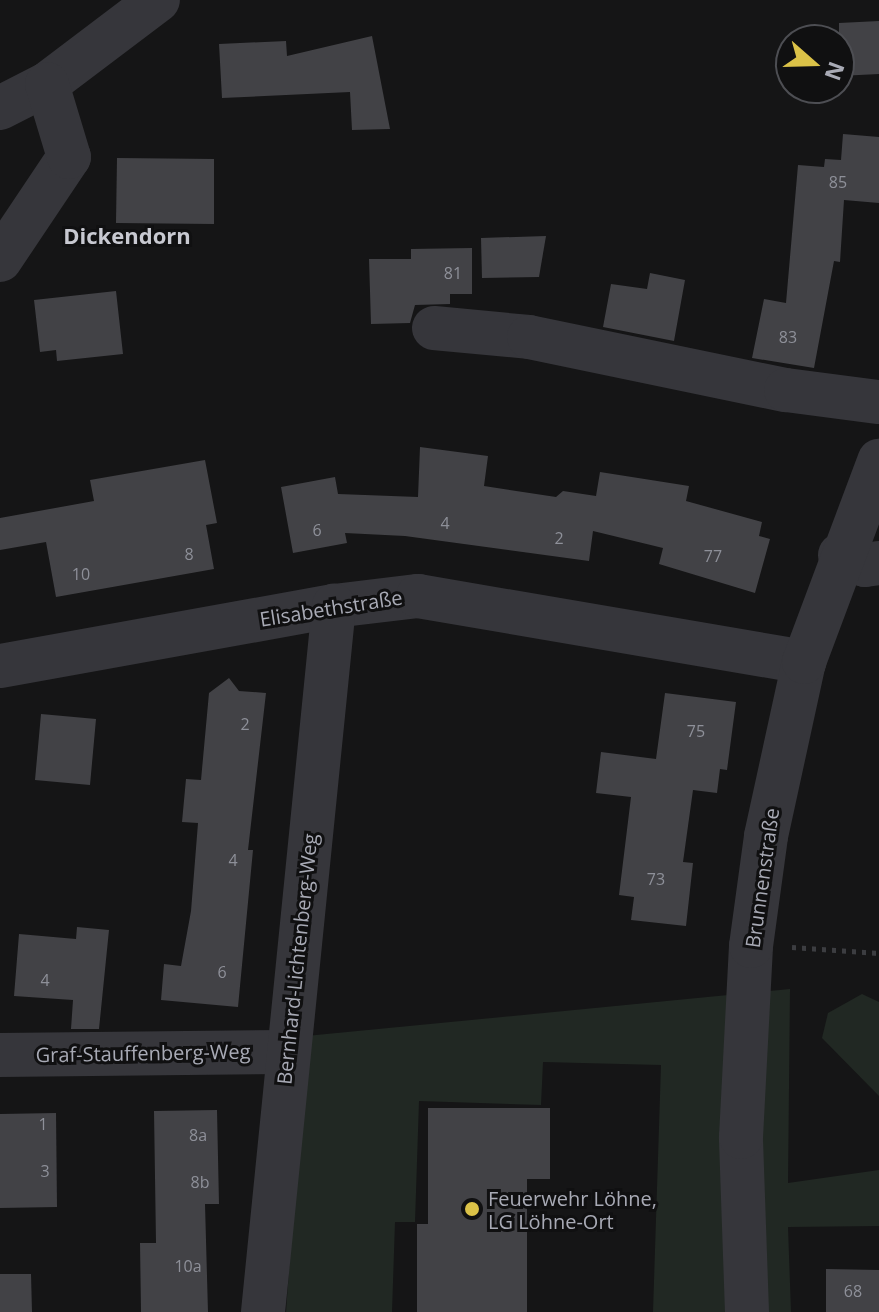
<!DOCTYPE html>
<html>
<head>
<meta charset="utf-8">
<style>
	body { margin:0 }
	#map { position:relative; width:879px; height:1312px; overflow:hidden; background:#151516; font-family:"Open Sans",sans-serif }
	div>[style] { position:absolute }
	.green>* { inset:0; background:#212823 }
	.building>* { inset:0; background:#424246 }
	.path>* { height:5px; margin-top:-2.5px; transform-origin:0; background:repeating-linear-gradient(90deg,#3c3d41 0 4px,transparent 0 10px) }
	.minor>* { height:44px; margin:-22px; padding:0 22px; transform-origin:22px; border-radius:22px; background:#36363b }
	.dots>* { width:22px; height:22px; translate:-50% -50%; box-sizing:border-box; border:4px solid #101011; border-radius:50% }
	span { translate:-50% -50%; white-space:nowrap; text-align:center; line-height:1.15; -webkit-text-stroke:6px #101011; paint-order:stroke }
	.number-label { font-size:16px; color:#8e9099 }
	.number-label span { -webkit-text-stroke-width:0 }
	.street-label { font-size:20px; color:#a8aab5 }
	.poi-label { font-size:20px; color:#a8aab5 }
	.left { translate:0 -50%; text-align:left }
	.neighbourhood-label { font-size:22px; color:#c8c9d1; font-weight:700 }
	.north { position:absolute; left:775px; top:24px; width:80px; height:80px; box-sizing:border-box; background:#101011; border:2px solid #4d4e53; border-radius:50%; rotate:110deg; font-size:22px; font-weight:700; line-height:32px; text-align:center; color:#a8aab5 }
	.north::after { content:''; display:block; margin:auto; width:28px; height:36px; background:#dbc248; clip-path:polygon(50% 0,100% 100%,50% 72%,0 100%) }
</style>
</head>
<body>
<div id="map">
	<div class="green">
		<div style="clip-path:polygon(790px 989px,788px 1183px,879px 1170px,879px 1226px,788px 1227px,791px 1312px,653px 1312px,661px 1065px,543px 1062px,541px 1105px,419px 1101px,415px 1222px,395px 1222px,392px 1312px,286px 1312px,306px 1036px)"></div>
		<div style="clip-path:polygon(862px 994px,879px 1002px,879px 1096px,822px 1038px,828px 1013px)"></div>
	</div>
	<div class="building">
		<div style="clip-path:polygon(879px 21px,879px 74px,839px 76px,839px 23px)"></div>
		<div style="clip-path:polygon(372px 36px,390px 129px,352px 130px,350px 92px,222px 98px,219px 44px,286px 41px,287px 56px)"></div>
		<div style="clip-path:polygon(843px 134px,879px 137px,879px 203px,844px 200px,840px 262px,834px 261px,814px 368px,752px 358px,764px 299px,786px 303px,798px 165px,824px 167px,825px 159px,841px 160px)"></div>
		<div style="clip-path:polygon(117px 158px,214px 159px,214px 224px,116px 223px)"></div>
		<div style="clip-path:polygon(546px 236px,539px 277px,482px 278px,481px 238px)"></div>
		<div style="clip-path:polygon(472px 248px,472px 294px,450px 294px,450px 304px,415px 305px,410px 323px,371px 324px,369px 259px,411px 259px,411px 249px)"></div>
		<div style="clip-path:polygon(650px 273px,685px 280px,674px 341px,603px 327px,611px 284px,647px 289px)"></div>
		<div style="clip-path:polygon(116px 291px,123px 354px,57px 361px,56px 350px,40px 352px,34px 300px)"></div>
		<div style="clip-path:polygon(420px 447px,488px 456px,484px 486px,556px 497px,563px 491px,596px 496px,600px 472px,689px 486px,686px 501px,762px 522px,759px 536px,770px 539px,755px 593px,659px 564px,663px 548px,593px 531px,589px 561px,405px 536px,345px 533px,347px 543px,293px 553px,281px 487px,335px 477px,338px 494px,418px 497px)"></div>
		<div style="clip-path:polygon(205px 460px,217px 523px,206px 525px,214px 569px,56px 597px,46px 542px,0 550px,0 518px,94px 501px,90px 480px)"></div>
		<div style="clip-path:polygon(229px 678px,239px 691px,266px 693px,248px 850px,253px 850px,238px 1007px,161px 1000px,164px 964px,181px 966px,191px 911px,198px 823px,182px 822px,186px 779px,201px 780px,209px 693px)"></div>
		<div style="clip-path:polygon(665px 693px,736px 702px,727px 770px,720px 769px,717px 793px,693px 790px,683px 862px,693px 863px,686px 926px,631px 920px,634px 897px,619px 895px,631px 797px,596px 793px,601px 752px,656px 759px)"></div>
		<div style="clip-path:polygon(41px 714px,96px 719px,90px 785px,35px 780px)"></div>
		<div style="clip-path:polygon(77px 927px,109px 930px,99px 1029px,71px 1029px,73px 1000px,14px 996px,19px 934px,76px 939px)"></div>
		<div style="clip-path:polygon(428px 1108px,550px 1108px,550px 1179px,527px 1179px,527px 1312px,417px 1312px,417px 1224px,428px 1224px)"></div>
		<div style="clip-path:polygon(217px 1110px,219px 1204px,205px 1204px,208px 1312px,141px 1312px,140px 1243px,156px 1243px,154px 1111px)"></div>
		<div style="clip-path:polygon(56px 1113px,57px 1207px,0 1208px,0 1114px)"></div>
		<div style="clip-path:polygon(826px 1269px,879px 1270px,879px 1312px,826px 1312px)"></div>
		<div style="clip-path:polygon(0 1274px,31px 1274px,32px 1312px,0 1312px)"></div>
	</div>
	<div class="path">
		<div style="left:792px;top:947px;width:87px;rotate:3.9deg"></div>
	</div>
	<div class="minor">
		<div style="left:0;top:108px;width:53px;rotate:-27.1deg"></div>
		<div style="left:47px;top:84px;width:139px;rotate:-37.1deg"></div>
		<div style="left:0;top:260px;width:124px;rotate:-56.2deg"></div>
		<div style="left:69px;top:157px;width:76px;rotate:-106.8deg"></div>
		<div style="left:434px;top:328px;width:95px;rotate:5.4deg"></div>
		<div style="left:529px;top:337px;width:262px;rotate:11.7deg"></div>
		<div style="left:786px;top:390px;width:94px;rotate:7.4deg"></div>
		<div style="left:840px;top:555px;width:27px;rotate:22deg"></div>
		<div style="left:865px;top:565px;width:14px;rotate:-8deg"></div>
		<div style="left:0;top:666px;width:339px;rotate:-10.2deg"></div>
		<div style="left:334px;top:606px;width:85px;rotate:-6.8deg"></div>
		<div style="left:418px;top:596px;width:392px;rotate:9.7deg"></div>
		<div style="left:0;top:1055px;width:287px;rotate:-0.6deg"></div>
		<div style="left:263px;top:1312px;width:710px;rotate:-84.26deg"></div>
		<div style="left:747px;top:1312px;width:175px;rotate:-92deg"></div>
		<div style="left:741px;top:1137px;width:191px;rotate:-87deg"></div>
		<div style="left:751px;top:946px;width:111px;rotate:-82.2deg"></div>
		<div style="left:766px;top:836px;width:178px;rotate:-77.7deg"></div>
		<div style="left:804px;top:662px;width:215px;rotate:-69.5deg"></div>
	</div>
	<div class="dots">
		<div style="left:472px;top:1209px;background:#dbc248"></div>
	</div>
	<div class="number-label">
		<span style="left:838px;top:182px">85</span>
		<span style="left:453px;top:273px">81</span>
		<span style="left:788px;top:337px">83</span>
		<span style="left:445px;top:523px">4</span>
		<span style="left:317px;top:530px">6</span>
		<span style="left:559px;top:538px">2</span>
		<span style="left:189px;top:554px">8</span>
		<span style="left:713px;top:556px">77</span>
		<span style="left:81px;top:574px">10</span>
		<span style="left:245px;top:724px">2</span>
		<span style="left:696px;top:731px">75</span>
		<span style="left:233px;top:860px">4</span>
		<span style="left:656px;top:879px">73</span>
		<span style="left:222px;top:972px">6</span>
		<span style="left:45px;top:980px">4</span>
		<span style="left:43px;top:1124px">1</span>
		<span style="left:198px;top:1135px">8a</span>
		<span style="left:45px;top:1171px">3</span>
		<span style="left:200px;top:1182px">8b</span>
		<span style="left:188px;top:1266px">10a</span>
		<span style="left:853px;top:1291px">68</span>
	</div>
	<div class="street-label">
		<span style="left:331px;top:608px;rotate:-9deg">Elisabethstraße</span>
		<span style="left:762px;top:878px;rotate:-82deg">Brunnenstraße</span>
		<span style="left:297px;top:959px;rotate:-84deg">Bernhard-Lichtenberg-Weg</span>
		<span style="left:143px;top:1053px;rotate:-1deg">Graf-Stauffenberg-Weg</span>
	</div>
	<div class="poi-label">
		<span class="left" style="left:488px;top:1210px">Feuerwehr Löhne,<br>LG Löhne-Ort</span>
	</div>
	<div class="neighbourhood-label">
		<span style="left:127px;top:236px">Dickendorn</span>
	</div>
	<div class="north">N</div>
</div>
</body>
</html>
